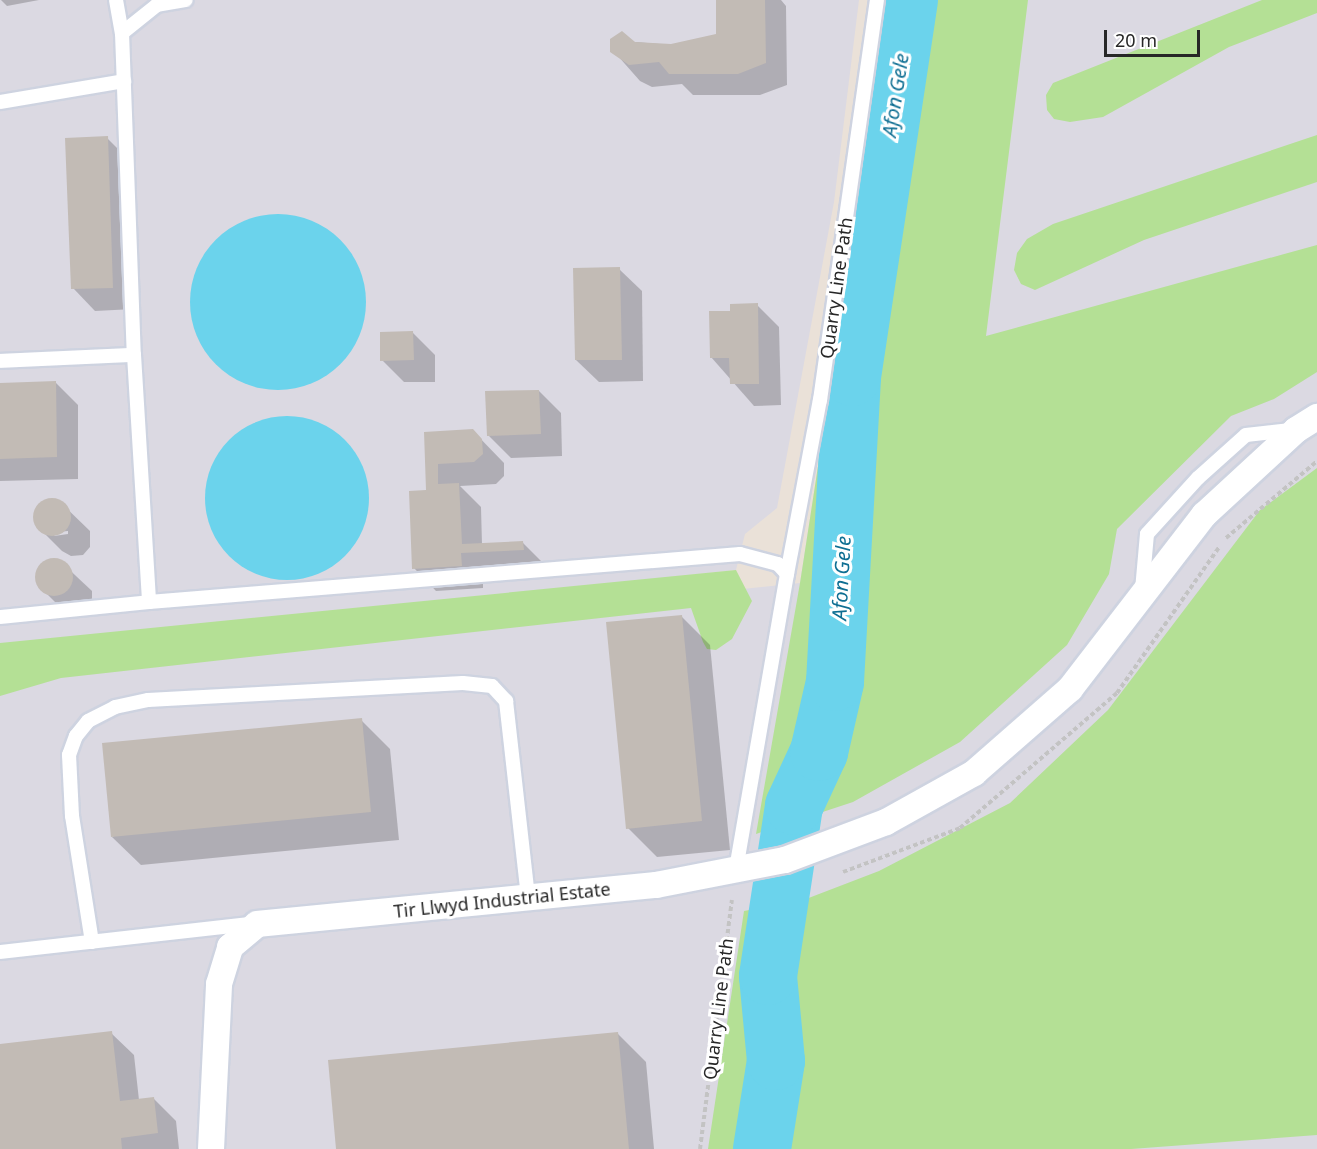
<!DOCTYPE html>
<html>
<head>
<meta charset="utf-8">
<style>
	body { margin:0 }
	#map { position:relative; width:1317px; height:1149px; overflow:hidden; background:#eae1d8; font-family:"Noto Sans",sans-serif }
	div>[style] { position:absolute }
	.industrial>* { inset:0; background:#dbd9e2 }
	.green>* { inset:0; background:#b4e095 }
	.water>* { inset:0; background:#6bd3ec }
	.round { border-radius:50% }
	.shadow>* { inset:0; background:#0003 }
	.river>* { height:58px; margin:-29px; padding:0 29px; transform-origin:29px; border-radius:29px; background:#6bd3ec }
	.building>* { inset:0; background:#c2bbb5 }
	.path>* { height:4px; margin-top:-2px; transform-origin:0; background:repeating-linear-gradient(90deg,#c3c3c3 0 4.5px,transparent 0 7.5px) }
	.roads { filter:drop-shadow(2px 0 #ced3e0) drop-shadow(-2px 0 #ced3e0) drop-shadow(0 2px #ced3e0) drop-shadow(0 -2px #ced3e0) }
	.lane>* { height:14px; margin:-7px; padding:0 7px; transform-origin:7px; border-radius:7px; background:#fff }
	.street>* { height:26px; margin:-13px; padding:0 13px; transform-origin:13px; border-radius:13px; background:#fff }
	span { translate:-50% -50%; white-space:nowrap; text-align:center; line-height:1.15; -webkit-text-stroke:6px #fff; paint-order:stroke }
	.street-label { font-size:18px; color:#272727 }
	.water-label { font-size:20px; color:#0f6f93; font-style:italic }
	.scale { position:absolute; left:1104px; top:30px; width:96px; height:27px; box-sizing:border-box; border:3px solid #272727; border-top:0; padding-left:8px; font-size:18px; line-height:21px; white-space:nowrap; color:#272727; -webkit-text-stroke:4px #fff; paint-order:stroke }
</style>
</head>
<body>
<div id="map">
	<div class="industrial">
		<div style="clip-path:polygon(0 0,859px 0,834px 202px,777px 508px,745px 534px,736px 570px,0 649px)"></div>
		<div style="clip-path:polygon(890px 0,1317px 0,1317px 1149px,0 1149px,0 667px,800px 583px)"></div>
	</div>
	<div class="green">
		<div style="clip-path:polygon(890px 0,1028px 0,986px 336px,1317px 245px,1317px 372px,1274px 399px,1231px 416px,1117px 529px,1109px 574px,1067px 645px,960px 742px,853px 802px,756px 834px,800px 583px)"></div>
		<div style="clip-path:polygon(1262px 0,1317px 0,1317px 13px,1229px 47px,1103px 117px,1070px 122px,1054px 119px,1047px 110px,1046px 95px,1053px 83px)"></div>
		<div style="clip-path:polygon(1317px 135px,1317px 182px,1144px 240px,1035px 290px,1021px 284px,1014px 270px,1017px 253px,1027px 239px,1053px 224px)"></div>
		<div style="clip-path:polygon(1317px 468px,1317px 1135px,1131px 1149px,708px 1149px,744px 911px,806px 899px,879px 871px,1010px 803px,1108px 710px,1260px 510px)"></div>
		<div style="clip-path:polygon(736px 570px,752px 601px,732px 639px,716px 650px,707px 649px,703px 642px,691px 608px,61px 678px,0 696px,0 643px)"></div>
	</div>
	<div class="water">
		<div class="round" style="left:190px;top:214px;width:176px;height:176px"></div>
		<div class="round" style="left:205px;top:416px;width:164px;height:164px"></div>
	</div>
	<div class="shadow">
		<div style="clip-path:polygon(1px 0,39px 0,7px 6px)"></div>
		<div style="clip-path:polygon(718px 0,781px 0,786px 6px,787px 85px,760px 95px,693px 95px,682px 84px,652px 87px,640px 81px,610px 47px,612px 40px,671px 45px,717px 35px)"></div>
		<div style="clip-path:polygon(107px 138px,129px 160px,134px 309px,95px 311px,73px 288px)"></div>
		<div style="clip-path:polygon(619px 269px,642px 291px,643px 381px,599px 382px,576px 360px)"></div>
		<div style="clip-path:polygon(757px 305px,779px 327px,781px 405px,754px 406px,711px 357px,732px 312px)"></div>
		<div style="clip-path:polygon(412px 332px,435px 355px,435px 382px,404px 382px,382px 360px)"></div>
		<div style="clip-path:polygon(56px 383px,78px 405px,78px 479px,0 481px,0 385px)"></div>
		<div style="clip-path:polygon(539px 391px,561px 413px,562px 456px,511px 458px,488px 435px)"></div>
		<div style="clip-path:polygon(473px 431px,504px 463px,504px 476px,496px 484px,460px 486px,481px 507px,482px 544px,522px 542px,545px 565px,483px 574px,483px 588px,436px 591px,414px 568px,428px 492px,425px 433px)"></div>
		<div style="clip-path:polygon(evenodd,47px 500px,58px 500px,90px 531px,90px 547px,83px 555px,71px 556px,62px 551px,39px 528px,36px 512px,47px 500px,68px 531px,68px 534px,54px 536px,57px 532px,68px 531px)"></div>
		<div style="clip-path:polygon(49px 560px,60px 561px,92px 591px,92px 608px,85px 616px,73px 617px,64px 611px,41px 588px,38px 572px)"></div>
		<div style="clip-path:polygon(681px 616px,710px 645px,730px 850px,657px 857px,628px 828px)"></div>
		<div style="clip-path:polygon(361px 720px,390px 749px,399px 840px,141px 865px,112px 837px)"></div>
		<div style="clip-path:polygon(111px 1033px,134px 1055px,139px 1100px,154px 1099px,176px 1121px,179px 1149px,0 1149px,0 1045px)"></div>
		<div style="clip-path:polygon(617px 1033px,646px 1062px,654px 1149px,338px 1149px)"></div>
	</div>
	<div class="river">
		<div style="left:762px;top:1149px;width:89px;rotate:-81deg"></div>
		<div style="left:776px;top:1061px;width:85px;rotate:-95.4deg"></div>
		<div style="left:768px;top:976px;width:172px;rotate:-81.3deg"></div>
		<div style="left:794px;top:806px;width:60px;rotate:-65.2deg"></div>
		<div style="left:819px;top:752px;width:72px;rotate:-77.1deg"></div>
		<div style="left:835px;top:682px;width:305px;rotate:-86.8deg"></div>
		<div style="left:852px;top:377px;width:381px;rotate:-81.4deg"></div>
	</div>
	<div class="building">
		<div style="clip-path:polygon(716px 0,765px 0,766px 63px,738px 74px,669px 74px,659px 62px,629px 65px,610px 52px,610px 39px,622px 31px,635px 42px,671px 44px,716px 34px)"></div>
		<div style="clip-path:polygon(108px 136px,113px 288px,71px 289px,65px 138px)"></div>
		<div style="clip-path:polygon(620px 267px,622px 360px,575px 360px,573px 268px)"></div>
		<div style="clip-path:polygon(758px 303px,759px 384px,730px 384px,729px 358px,710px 358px,709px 311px,730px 311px,730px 304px)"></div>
		<div style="clip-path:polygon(413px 331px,414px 360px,380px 361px,380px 332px)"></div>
		<div style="clip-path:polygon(56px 381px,57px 457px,0 459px,0 383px)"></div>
		<div style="clip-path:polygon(539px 390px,541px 434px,487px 436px,485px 391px)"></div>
		<div style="clip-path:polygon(473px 429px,482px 439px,483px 454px,474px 462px,438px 464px,438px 484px,459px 483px,462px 544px,523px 541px,524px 550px,461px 553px,462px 566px,412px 569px,409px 491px,426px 490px,424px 432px)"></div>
		<div class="round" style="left:33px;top:498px;width:38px;height:38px"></div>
		<div class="round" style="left:35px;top:558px;width:38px;height:38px"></div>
		<div style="clip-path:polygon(682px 615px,702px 821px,626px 829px,606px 622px)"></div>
		<div style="clip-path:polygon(362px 718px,371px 812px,111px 837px,102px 743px)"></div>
		<div style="clip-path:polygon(112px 1031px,120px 1101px,154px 1097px,158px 1133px,121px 1138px,122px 1149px,0 1149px,0 1044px)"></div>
		<div style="clip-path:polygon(618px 1032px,629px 1149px,336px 1149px,328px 1060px)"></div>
	</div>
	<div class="path">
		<div style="left:1226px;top:538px;width:119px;rotate:-40.2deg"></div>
		<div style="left:843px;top:872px;width:125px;rotate:-20.6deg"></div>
		<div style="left:960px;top:828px;width:207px;rotate:-40.7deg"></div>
		<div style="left:1117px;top:693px;width:179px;rotate:-55deg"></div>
		<div style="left:700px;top:1149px;width:251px;rotate:-82.7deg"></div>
	</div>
	<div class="roads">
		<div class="lane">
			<div style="left:116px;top:0;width:34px;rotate:80deg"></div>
			<div style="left:122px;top:33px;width:322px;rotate:87.9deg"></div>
			<div style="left:134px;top:355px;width:247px;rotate:86.5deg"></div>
			<div style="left:149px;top:602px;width:593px;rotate:-4.64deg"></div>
			<div style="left:740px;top:554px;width:39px;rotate:15deg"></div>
			<div style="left:778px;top:564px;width:13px;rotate:48deg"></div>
			<div style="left:787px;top:574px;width:299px;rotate:99.8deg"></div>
			<div style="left:122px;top:33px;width:45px;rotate:-38.7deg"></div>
			<div style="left:157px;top:5px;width:29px;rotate:-10deg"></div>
			<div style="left:0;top:102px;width:126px;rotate:-9.6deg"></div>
			<div style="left:0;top:361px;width:134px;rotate:-2.6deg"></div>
			<div style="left:787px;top:574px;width:177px;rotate:-79.3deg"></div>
			<div style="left:820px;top:400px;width:404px;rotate:-81.9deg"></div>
			<div style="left:1142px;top:590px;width:56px;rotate:-84.9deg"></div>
			<div style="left:1147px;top:534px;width:76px;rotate:-47.7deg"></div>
			<div style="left:1198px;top:478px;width:64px;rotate:-41.9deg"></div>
			<div style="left:1246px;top:435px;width:45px;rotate:-6.3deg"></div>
			<div style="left:0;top:617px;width:150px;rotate:-5.7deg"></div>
			<div style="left:92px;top:942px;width:128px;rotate:-99deg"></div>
			<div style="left:72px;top:816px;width:61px;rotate:-92.8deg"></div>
			<div style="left:69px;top:755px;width:20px;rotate:-70deg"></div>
			<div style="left:76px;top:736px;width:19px;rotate:-51deg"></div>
			<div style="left:88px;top:721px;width:30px;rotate:-27deg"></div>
			<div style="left:115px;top:707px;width:34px;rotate:-12deg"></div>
			<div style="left:148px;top:700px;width:315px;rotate:-3.1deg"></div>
			<div style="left:463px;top:683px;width:29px;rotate:6deg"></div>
			<div style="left:492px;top:686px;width:21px;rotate:47deg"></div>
			<div style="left:506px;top:701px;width:197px;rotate:83.6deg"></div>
			<div style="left:0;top:952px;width:253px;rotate:-6.4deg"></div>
		</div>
		<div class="street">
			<div style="left:211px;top:1149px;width:165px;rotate:-87.2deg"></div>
			<div style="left:219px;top:984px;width:39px;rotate:-73deg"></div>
			<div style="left:230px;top:947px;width:35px;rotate:-40deg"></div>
			<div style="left:257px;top:924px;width:401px;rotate:-5.6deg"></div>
			<div style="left:656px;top:885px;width:131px;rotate:-11deg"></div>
			<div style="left:785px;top:860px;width:108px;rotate:-20.6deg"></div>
			<div style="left:886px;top:822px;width:101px;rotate:-29.1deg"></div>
			<div style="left:974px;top:773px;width:128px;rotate:-41.2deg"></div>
			<div style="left:1070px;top:689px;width:220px;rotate:-52.4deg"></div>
			<div style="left:1204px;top:515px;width:125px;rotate:-42.7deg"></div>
			<div style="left:1296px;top:430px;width:25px;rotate:-32deg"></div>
		</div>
	</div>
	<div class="street-label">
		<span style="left:836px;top:288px;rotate:-82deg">Quarry Line Path</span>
		<span style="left:502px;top:900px;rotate:-6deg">Tir Llwyd Industrial Estate</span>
		<span style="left:718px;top:1009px;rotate:-83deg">Quarry Line Path</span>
	</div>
	<div class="water-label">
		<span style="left:895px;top:95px;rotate:-81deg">Afon Gele</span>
		<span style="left:841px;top:578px;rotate:-87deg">Afon Gele</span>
	</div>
	<div class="scale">20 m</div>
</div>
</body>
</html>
